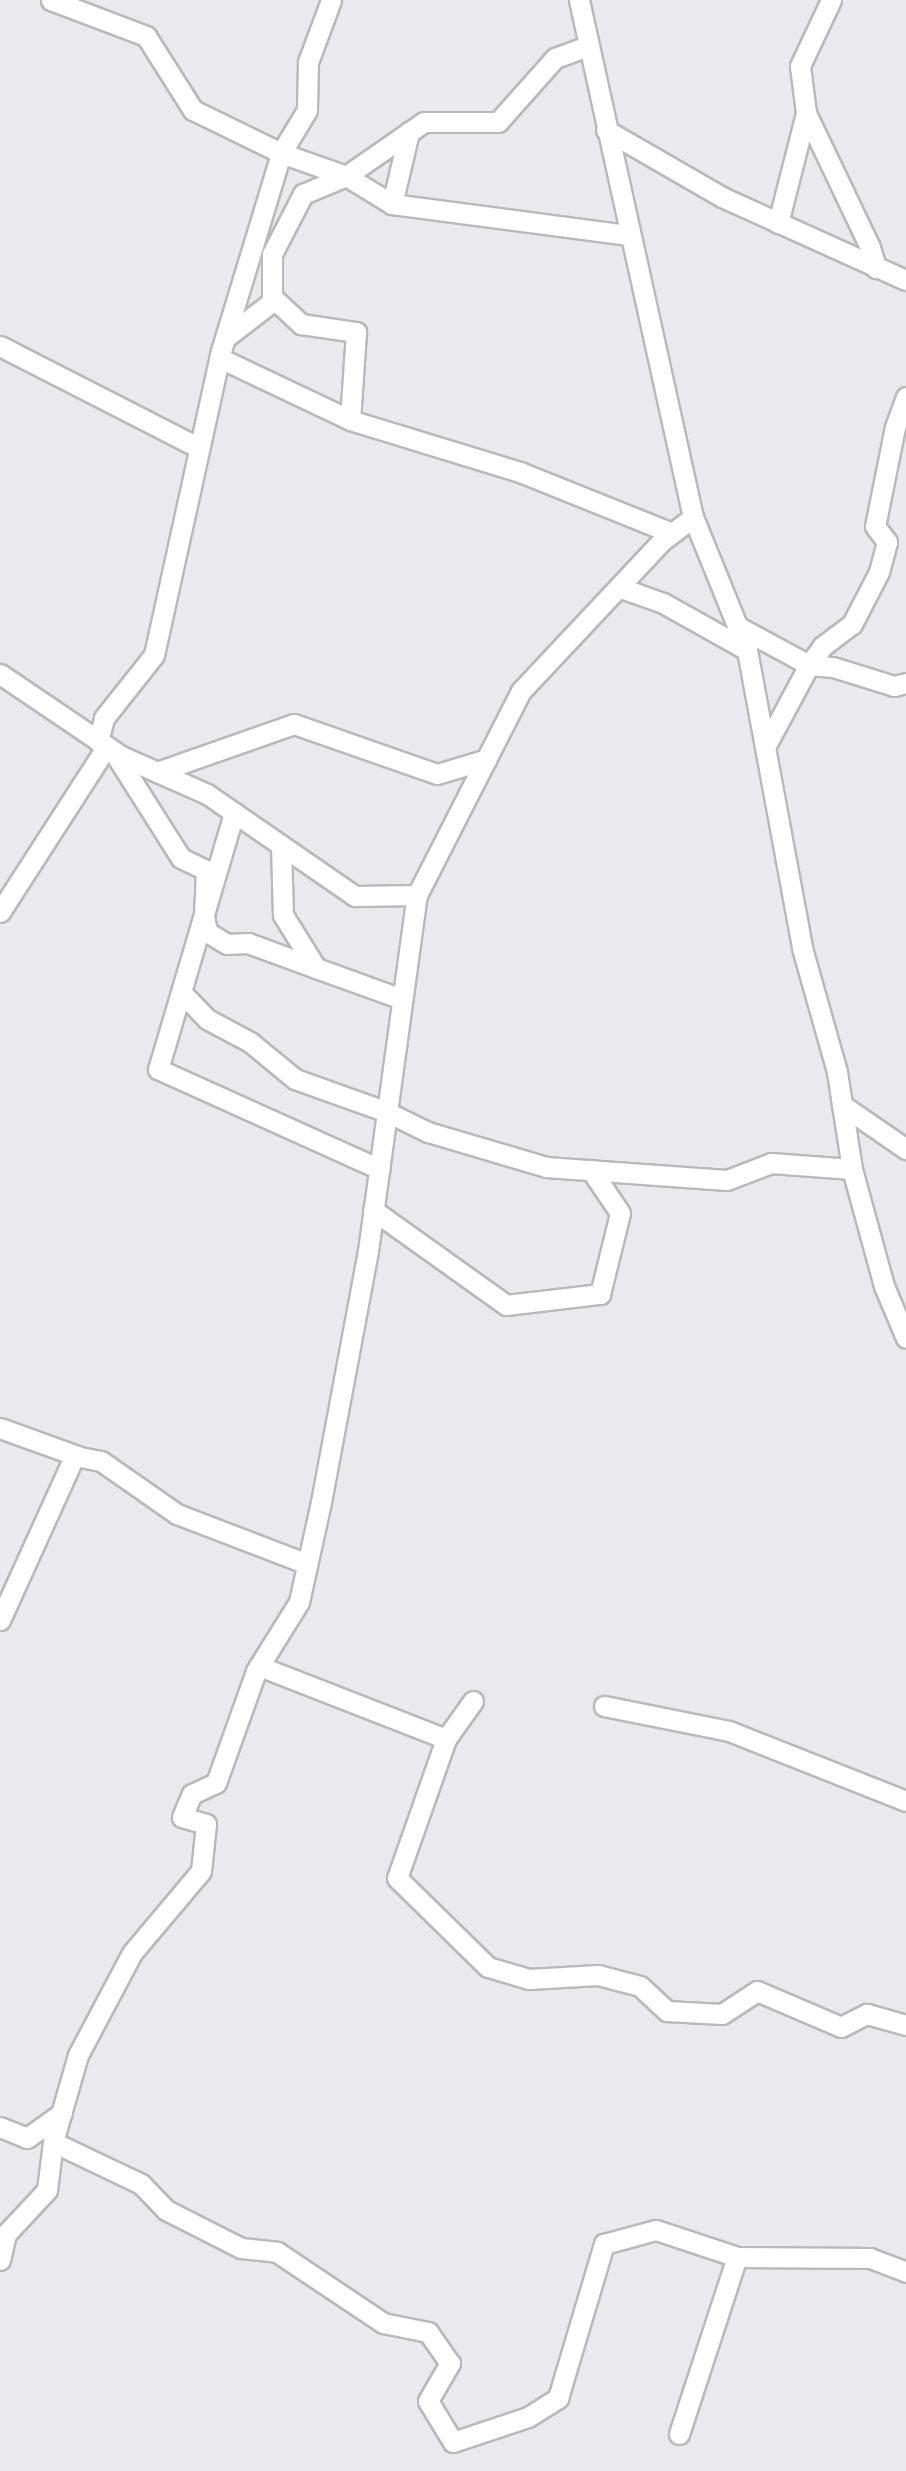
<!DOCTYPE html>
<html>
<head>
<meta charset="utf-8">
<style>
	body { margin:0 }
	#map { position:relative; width:906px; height:2471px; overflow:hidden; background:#eaeaee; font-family:Poppins,sans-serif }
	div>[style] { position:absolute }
	.roads { filter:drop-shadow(2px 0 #b9b9bc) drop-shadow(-2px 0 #b9b9bc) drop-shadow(0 2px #b9b9bc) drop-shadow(0 -2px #b9b9bc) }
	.minor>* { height:19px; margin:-9.5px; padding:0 9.5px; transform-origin:9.5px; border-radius:9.5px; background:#fff }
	span { translate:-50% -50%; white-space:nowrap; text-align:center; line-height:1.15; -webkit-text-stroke:5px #f7f8fb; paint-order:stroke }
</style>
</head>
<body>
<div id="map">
	<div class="roads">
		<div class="minor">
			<div style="left:51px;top:0;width:102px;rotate:20.8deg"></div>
			<div style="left:146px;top:36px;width:88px;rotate:57.6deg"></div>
			<div style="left:193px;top:110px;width:98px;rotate:26deg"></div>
			<div style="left:281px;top:153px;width:69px;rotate:19.5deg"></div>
			<div style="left:346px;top:176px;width:54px;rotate:31.3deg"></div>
			<div style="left:392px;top:204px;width:239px;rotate:7.5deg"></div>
			<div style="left:579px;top:0;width:529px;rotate:77.57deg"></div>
			<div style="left:693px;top:517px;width:144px;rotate:67.9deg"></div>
			<div style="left:747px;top:650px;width:303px;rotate:79.5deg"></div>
			<div style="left:802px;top:948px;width:129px;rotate:74.2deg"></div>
			<div style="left:837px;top:1072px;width:98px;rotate:81.2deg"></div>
			<div style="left:852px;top:1169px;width:121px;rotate:74.7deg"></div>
			<div style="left:884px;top:1286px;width:56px;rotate:67.1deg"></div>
			<div style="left:831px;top:0;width:73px;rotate:115.2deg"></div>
			<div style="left:800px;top:66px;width:47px;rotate:82.7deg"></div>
			<div style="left:806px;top:113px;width:148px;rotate:64.5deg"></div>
			<div style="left:870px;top:247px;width:22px;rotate:74deg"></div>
			<div style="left:606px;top:130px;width:134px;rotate:30deg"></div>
			<div style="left:722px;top:197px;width:202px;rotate:24.3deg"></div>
			<div style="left:392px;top:204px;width:74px;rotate:-76.7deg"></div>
			<div style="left:778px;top:223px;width:114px;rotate:-75.7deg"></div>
			<div style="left:272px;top:297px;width:40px;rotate:43deg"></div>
			<div style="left:301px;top:324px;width:56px;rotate:8.3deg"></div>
			<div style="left:356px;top:332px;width:88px;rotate:93.9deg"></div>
			<div style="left:225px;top:338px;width:59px;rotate:-37.5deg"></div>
			<div style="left:272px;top:302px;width:48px;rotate:-90deg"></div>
			<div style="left:272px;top:254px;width:68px;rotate:-62.7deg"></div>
			<div style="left:303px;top:194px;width:47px;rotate:-22.7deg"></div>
			<div style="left:346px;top:176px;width:95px;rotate:-34.7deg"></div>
			<div style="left:424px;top:122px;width:74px"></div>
			<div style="left:498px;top:122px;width:86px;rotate:-48.3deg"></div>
			<div style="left:555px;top:58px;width:35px;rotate:-20deg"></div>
			<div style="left:0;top:346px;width:224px;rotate:27.1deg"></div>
			<div style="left:226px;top:361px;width:137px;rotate:25.4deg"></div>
			<div style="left:350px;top:420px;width:178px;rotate:17deg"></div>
			<div style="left:520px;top:472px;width:164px;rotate:21.9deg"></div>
			<div style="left:906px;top:397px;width:32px;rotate:110deg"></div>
			<div style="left:895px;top:427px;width:101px;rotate:101.4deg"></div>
			<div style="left:875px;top:526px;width:20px;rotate:53deg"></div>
			<div style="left:887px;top:542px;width:31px;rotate:105deg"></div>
			<div style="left:879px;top:572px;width:59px;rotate:117.4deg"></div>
			<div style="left:852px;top:624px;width:38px;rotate:143deg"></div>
			<div style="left:822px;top:647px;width:22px;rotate:126deg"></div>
			<div style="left:809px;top:665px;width:24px;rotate:5deg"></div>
			<div style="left:833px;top:667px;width:64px;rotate:17.3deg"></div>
			<div style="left:894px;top:686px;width:12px;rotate:-14deg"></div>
			<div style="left:621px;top:588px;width:45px;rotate:19.7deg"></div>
			<div style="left:663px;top:603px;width:96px;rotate:29.2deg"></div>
			<div style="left:737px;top:626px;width:82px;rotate:28.4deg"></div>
			<div style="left:809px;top:665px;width:93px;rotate:118.2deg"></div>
			<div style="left:0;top:674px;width:146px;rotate:34.1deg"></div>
			<div style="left:121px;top:756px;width:94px;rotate:23.8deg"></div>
			<div style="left:207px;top:794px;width:180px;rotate:34.6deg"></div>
			<div style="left:355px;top:896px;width:62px;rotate:-0.9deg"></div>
			<div style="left:98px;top:741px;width:24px;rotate:-75deg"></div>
			<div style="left:104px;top:718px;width:80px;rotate:-51.6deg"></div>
			<div style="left:154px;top:655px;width:311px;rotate:-77.6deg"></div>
			<div style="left:221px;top:351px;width:207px;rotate:-73.1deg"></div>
			<div style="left:281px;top:153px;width:50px;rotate:-58.8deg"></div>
			<div style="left:307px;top:110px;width:48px;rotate:-88.8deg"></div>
			<div style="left:308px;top:62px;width:66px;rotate:-69.6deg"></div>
			<div style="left:113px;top:751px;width:127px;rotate:57.6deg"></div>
			<div style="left:181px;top:858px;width:28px;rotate:26deg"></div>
			<div style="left:206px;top:870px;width:46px;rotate:92.5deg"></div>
			<div style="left:204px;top:916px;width:16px;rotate:79deg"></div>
			<div style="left:207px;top:932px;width:23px;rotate:31deg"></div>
			<div style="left:227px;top:944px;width:21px;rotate:-3deg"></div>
			<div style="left:248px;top:943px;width:72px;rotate:20.2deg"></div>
			<div style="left:157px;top:772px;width:145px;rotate:-19.3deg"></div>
			<div style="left:294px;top:724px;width:151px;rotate:19.3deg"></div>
			<div style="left:437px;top:774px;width:52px;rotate:-16.7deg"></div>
			<div style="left:234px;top:813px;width:267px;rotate:106.5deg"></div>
			<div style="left:158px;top:1069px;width:243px;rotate:24.3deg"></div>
			<div style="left:281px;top:845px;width:70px;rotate:88.4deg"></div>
			<div style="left:283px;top:915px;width:62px;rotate:58.1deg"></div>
			<div style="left:316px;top:968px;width:91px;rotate:19.8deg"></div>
			<div style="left:0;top:912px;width:197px;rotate:-57.2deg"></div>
			<div style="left:181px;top:992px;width:37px;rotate:46deg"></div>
			<div style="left:207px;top:1019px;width:49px;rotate:28.1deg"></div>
			<div style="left:250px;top:1042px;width:58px;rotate:39.4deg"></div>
			<div style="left:295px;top:1079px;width:98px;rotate:19.7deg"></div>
			<div style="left:387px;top:1112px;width:46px;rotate:26deg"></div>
			<div style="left:428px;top:1132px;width:123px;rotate:16.5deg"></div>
			<div style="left:546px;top:1167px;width:181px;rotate:4.1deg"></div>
			<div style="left:727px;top:1180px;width:47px;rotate:-21.1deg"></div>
			<div style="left:771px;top:1163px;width:81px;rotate:4.2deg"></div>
			<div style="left:842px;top:1105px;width:78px;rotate:34.5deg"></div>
			<div style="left:373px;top:1210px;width:163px;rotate:35.5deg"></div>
			<div style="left:506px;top:1305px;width:95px;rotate:-6.7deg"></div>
			<div style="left:600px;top:1294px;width:83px;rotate:-76.1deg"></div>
			<div style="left:620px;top:1213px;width:52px;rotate:-124deg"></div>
			<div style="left:0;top:1428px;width:85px;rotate:19.9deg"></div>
			<div style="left:80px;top:1457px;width:21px;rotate:11deg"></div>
			<div style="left:101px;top:1461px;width:93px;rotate:34.9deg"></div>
			<div style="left:177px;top:1514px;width:139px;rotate:21deg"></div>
			<div style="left:0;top:1620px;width:181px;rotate:-65.6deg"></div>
			<div style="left:259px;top:1666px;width:201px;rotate:21.3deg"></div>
			<div style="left:473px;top:1701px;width:47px;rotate:125.4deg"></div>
			<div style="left:446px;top:1739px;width:147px;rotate:109.4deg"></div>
			<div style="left:397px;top:1878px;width:127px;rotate:44.4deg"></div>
			<div style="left:488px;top:1967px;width:43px;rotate:16.3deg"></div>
			<div style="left:529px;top:1979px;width:69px;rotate:-3.3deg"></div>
			<div style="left:598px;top:1975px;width:43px;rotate:14.7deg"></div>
			<div style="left:640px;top:1986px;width:37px;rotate:43deg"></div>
			<div style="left:667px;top:2011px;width:55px;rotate:3.1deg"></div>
			<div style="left:722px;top:2014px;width:42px;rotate:-33.3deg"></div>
			<div style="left:757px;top:1991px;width:91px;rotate:23.2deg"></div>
			<div style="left:841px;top:2027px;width:29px;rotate:-27deg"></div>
			<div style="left:867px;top:2014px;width:41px;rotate:15.8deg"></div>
			<div style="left:604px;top:1706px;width:127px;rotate:11.3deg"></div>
			<div style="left:729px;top:1731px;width:190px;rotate:21.6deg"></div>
			<div style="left:0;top:2127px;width:29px;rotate:22deg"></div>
			<div style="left:27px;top:2138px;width:43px;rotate:-35.5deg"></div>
			<div style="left:53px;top:2142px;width:98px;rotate:25.5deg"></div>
			<div style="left:141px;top:2184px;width:36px;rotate:46deg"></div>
			<div style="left:166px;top:2210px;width:84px;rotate:26.9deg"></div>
			<div style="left:241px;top:2248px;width:36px;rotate:6deg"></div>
			<div style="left:277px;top:2252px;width:128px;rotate:33.8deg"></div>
			<div style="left:383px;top:2323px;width:46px;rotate:11.3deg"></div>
			<div style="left:428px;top:2332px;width:38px;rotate:55deg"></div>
			<div style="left:450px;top:2363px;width:44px;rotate:120.1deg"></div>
			<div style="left:428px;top:2401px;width:48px;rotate:58.6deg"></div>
			<div style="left:453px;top:2442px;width:79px;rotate:-18.4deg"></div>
			<div style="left:528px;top:2417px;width:36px;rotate:-32deg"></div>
			<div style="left:558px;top:2398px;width:161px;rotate:-73.4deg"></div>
			<div style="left:604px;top:2244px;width:54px;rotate:-15.1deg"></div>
			<div style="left:656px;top:2230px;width:85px;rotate:18.4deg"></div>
			<div style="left:737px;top:2257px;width:133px;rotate:0.4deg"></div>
			<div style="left:870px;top:2258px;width:39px;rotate:21deg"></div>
			<div style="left:0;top:2260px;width:27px;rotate:-77deg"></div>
			<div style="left:6px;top:2234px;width:60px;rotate:-47deg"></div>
			<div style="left:47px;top:2190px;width:48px;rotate:-82.9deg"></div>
			<div style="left:53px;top:2142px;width:91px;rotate:-74deg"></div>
			<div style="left:78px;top:2055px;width:115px;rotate:-62.1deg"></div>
			<div style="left:132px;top:1953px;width:107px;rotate:-49.9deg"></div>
			<div style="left:201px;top:1871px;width:47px;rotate:-83.9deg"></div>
			<div style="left:206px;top:1824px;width:25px;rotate:-164deg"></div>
			<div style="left:182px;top:1817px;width:25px;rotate:-67deg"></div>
			<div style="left:192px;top:1794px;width:26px;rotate:-25deg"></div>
			<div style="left:216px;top:1783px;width:119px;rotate:-70.3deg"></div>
			<div style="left:256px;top:1671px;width:81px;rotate:-58.1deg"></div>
			<div style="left:299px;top:1602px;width:102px;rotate:-77.6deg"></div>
			<div style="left:321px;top:1502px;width:255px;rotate:-79.4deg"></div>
			<div style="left:368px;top:1251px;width:359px;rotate:-82.2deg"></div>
			<div style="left:417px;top:895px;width:229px;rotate:-63deg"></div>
			<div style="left:521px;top:691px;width:207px;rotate:-46.8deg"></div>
			<div style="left:663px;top:540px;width:38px;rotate:-37deg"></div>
			<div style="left:679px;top:2434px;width:186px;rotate:-71.9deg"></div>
		</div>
	</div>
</div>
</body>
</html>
